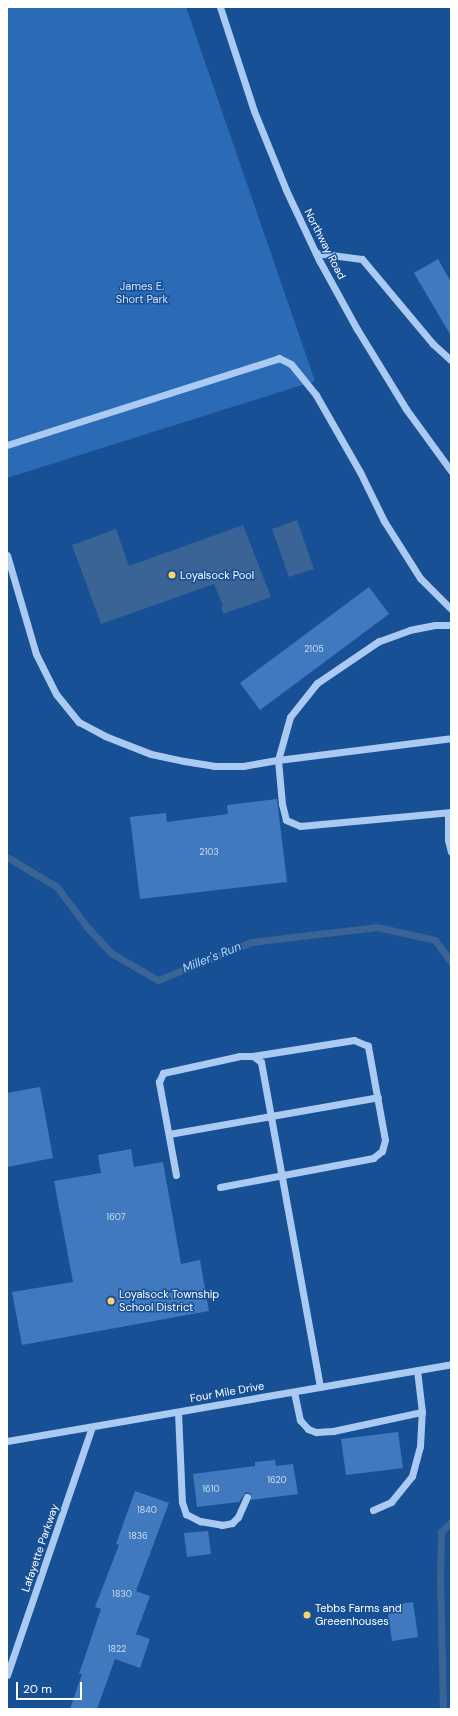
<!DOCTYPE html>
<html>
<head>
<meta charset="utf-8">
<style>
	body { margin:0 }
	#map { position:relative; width:458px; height:1716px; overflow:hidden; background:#185096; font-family:"DM Sans",sans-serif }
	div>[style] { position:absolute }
	.green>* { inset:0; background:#2b6ab5 }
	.water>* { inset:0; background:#3a6396 }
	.stream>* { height:7px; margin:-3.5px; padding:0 3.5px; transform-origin:3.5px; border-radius:3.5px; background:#3a6396 }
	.building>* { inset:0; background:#4079be }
	.minor>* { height:7px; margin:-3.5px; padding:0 3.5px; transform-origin:3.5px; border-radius:3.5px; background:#aacaf1 }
	.dots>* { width:11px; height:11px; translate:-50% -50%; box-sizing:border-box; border:2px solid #185096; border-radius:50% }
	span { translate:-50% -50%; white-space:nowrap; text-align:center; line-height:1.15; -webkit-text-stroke:3px #185096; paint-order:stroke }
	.number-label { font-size:9px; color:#cfdeef }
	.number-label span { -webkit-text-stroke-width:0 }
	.street-label { font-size:11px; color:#fff }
	.park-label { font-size:11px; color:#d1e5fc }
	.poi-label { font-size:11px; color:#fff }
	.left { translate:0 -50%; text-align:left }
	.water-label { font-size:12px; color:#b6d5f8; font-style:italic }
	.frame { position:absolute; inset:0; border:8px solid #fff; pointer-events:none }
	.scale { position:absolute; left:16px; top:1682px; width:66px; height:18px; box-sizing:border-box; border:2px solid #fff; border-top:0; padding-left:5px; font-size:12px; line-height:14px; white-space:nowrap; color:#fff; -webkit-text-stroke:3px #185096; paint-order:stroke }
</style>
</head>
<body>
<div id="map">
	<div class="green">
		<div style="clip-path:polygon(7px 7px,186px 7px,315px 381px,7px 478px)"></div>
	</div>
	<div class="water">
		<div style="clip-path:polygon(297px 520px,314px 569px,289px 577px,272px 529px)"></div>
		<div style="clip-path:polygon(243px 525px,271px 597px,223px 614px,221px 607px,223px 606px,214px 584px,101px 624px,72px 545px,116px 529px,129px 566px)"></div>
	</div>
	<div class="stream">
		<div style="left:7px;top:857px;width:58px;rotate:31deg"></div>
		<div style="left:57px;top:887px;width:50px;rotate:53.1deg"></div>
		<div style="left:87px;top:927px;width:35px;rotate:47deg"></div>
		<div style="left:111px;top:953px;width:54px;rotate:29.9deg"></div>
		<div style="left:158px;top:980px;width:100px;rotate:-22.2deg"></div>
		<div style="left:251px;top:942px;width:127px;rotate:-6.8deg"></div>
		<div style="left:377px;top:927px;width:59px;rotate:12.6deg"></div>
		<div style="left:435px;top:940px;width:27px;rotate:54deg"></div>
		<div style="left:443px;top:1709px;width:128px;rotate:-91.3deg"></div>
		<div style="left:440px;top:1581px;width:49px;rotate:-88.8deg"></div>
		<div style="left:441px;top:1532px;width:14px;rotate:-45deg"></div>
	</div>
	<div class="building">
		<div style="clip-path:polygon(438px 259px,451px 282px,451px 336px,414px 273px)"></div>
		<div style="clip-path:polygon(369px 587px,389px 614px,260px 710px,240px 683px)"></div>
		<div style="clip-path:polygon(277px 799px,287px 882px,140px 899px,130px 817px,166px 813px,167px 822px,228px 814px,227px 805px)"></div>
		<div style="clip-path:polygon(40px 1087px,53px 1158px,7px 1167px,7px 1093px)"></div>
		<div style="clip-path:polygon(131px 1149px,134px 1167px,163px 1162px,181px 1264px,200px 1260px,209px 1311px,22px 1345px,12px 1292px,73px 1282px,54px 1181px,101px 1173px,98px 1155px)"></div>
		<div style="clip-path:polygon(398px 1432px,403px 1468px,346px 1475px,341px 1439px)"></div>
		<div style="clip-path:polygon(275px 1460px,276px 1466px,293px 1464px,298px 1494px,251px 1500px,251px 1494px,246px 1492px,239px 1502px,197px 1507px,193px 1474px,255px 1466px,255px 1462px)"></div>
		<div style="clip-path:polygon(135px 1491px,169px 1503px,136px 1591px,150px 1596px,136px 1634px,150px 1639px,140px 1668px,115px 1659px,97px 1709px,70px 1709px,82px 1674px,79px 1674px,101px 1609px,95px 1607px,119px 1545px,116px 1544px)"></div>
		<div style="clip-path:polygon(208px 1531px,211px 1554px,187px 1557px,184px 1533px)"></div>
		<div style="clip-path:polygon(413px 1602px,418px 1637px,392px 1641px,387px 1606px)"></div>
	</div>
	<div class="minor">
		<div style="left:220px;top:7px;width:109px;rotate:71.9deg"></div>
		<div style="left:254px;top:111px;width:85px;rotate:67.9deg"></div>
		<div style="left:286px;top:190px;width:77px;rotate:64.8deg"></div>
		<div style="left:319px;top:260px;width:79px;rotate:61.2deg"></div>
		<div style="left:357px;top:329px;width:94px;rotate:58.5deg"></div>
		<div style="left:406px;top:409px;width:77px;rotate:54deg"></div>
		<div style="left:316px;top:253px;width:46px;rotate:7.4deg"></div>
		<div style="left:362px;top:259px;width:111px;rotate:50.1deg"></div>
		<div style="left:433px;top:344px;width:24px;rotate:42deg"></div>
		<div style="left:7px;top:445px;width:286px;rotate:-17.7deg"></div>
		<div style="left:279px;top:358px;width:13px;rotate:27deg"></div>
		<div style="left:291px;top:364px;width:40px;rotate:51deg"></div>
		<div style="left:316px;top:395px;width:89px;rotate:60.3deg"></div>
		<div style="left:360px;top:472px;width:55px;rotate:63.9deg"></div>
		<div style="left:384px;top:521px;width:67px;rotate:57.7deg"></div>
		<div style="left:420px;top:578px;width:44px;rotate:45deg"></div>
		<div style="left:7px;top:555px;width:103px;rotate:73.7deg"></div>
		<div style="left:36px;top:654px;width:45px;rotate:63.4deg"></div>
		<div style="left:56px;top:694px;width:36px;rotate:51deg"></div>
		<div style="left:79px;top:722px;width:30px;rotate:28deg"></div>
		<div style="left:105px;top:736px;width:49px;rotate:21.4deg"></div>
		<div style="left:151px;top:754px;width:34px;rotate:12deg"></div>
		<div style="left:184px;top:761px;width:30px;rotate:9deg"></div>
		<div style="left:214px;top:766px;width:29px"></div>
		<div style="left:243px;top:766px;width:36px;rotate:-10deg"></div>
		<div style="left:278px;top:760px;width:44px;rotate:84.8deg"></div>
		<div style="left:282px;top:804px;width:16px;rotate:76deg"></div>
		<div style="left:286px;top:820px;width:15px;rotate:23deg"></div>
		<div style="left:300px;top:826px;width:152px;rotate:-5.3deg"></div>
		<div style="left:451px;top:625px;width:16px;rotate:180deg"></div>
		<div style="left:435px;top:625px;width:25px;rotate:169deg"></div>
		<div style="left:410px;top:630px;width:33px;rotate:160deg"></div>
		<div style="left:379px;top:641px;width:75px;rotate:145.9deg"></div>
		<div style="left:317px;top:683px;width:43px;rotate:128.5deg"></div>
		<div style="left:290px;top:717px;width:45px;rotate:105.6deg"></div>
		<div style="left:278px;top:760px;width:174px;rotate:-7.2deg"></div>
		<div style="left:448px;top:813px;width:27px;rotate:90deg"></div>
		<div style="left:448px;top:840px;width:12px;rotate:76deg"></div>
		<div style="left:169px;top:1134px;width:212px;rotate:-10deg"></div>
		<div style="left:176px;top:1175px;width:95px;rotate:-100.4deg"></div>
		<div style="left:159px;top:1082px;width:10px;rotate:-66deg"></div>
		<div style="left:163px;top:1073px;width:79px;rotate:-12.4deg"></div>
		<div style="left:240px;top:1056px;width:13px"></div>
		<div style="left:253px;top:1056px;width:10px;rotate:37deg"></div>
		<div style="left:261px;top:1062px;width:330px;rotate:79.7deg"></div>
		<div style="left:220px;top:1187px;width:156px;rotate:-10.7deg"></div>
		<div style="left:373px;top:1158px;width:11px;rotate:-38deg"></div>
		<div style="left:382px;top:1151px;width:11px;rotate:-75deg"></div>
		<div style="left:385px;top:1140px;width:96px;rotate:-100.3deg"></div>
		<div style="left:368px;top:1046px;width:15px;rotate:-157deg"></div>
		<div style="left:354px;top:1040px;width:102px;rotate:171deg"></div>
		<div style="left:294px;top:1392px;width:29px;rotate:78deg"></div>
		<div style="left:300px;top:1420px;width:12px;rotate:48deg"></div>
		<div style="left:308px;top:1429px;width:9px;rotate:21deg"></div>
		<div style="left:316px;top:1432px;width:17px;rotate:-3deg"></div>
		<div style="left:333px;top:1431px;width:91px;rotate:-12.1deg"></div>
		<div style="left:178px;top:1412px;width:90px;rotate:87.5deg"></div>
		<div style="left:182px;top:1502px;width:13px;rotate:72deg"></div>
		<div style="left:186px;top:1514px;width:16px;rotate:27deg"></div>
		<div style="left:200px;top:1521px;width:22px;rotate:10deg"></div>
		<div style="left:222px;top:1525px;width:10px;rotate:-11deg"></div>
		<div style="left:232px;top:1523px;width:8px;rotate:-45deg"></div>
		<div style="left:238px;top:1517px;width:22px;rotate:-66deg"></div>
		<div style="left:7px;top:1441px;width:451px;rotate:-9.8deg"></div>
		<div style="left:373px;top:1510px;width:20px;rotate:-24deg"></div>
		<div style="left:391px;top:1502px;width:33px;rotate:-51deg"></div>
		<div style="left:412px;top:1476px;width:31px;rotate:-75deg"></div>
		<div style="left:420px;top:1446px;width:34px;rotate:-87deg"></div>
		<div style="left:422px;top:1412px;width:42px;rotate:-96.8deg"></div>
		<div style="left:7px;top:1675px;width:262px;rotate:-71.1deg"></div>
	</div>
	<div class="dots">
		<div style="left:172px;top:575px;background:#ffd36a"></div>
		<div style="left:111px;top:1301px;background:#ffd36a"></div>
		<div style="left:307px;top:1615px;background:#ffd36a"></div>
	</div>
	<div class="number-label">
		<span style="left:314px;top:649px">2105</span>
		<span style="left:209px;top:852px">2103</span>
		<span style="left:116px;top:1217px">1607</span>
		<span style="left:277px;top:1480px">1620</span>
		<span style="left:211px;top:1489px">1610</span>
		<span style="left:147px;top:1510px">1840</span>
		<span style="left:138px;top:1536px">1836</span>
		<span style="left:122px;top:1594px">1830</span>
		<span style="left:117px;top:1649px">1822</span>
	</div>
	<div class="street-label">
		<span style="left:325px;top:244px;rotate:63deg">Northway Road</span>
		<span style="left:227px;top:1392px;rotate:-10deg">Four Mile Drive</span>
		<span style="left:40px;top:1548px;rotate:-71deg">Lafayette Parkway</span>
	</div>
	<div class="park-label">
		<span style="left:142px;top:293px">James E.<br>Short Park</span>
	</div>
	<div class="poi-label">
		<span class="left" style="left:180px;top:575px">Loyalsock Pool</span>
		<span class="left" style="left:119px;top:1301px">Loyalsock Township<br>School District</span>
		<span class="left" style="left:315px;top:1615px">Tebbs Farms and<br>Greeenhouses</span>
	</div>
	<div class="water-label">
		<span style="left:212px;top:958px;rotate:-22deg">Miller's Run</span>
	</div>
	<div class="frame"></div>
	<div class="scale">20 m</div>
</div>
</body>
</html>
